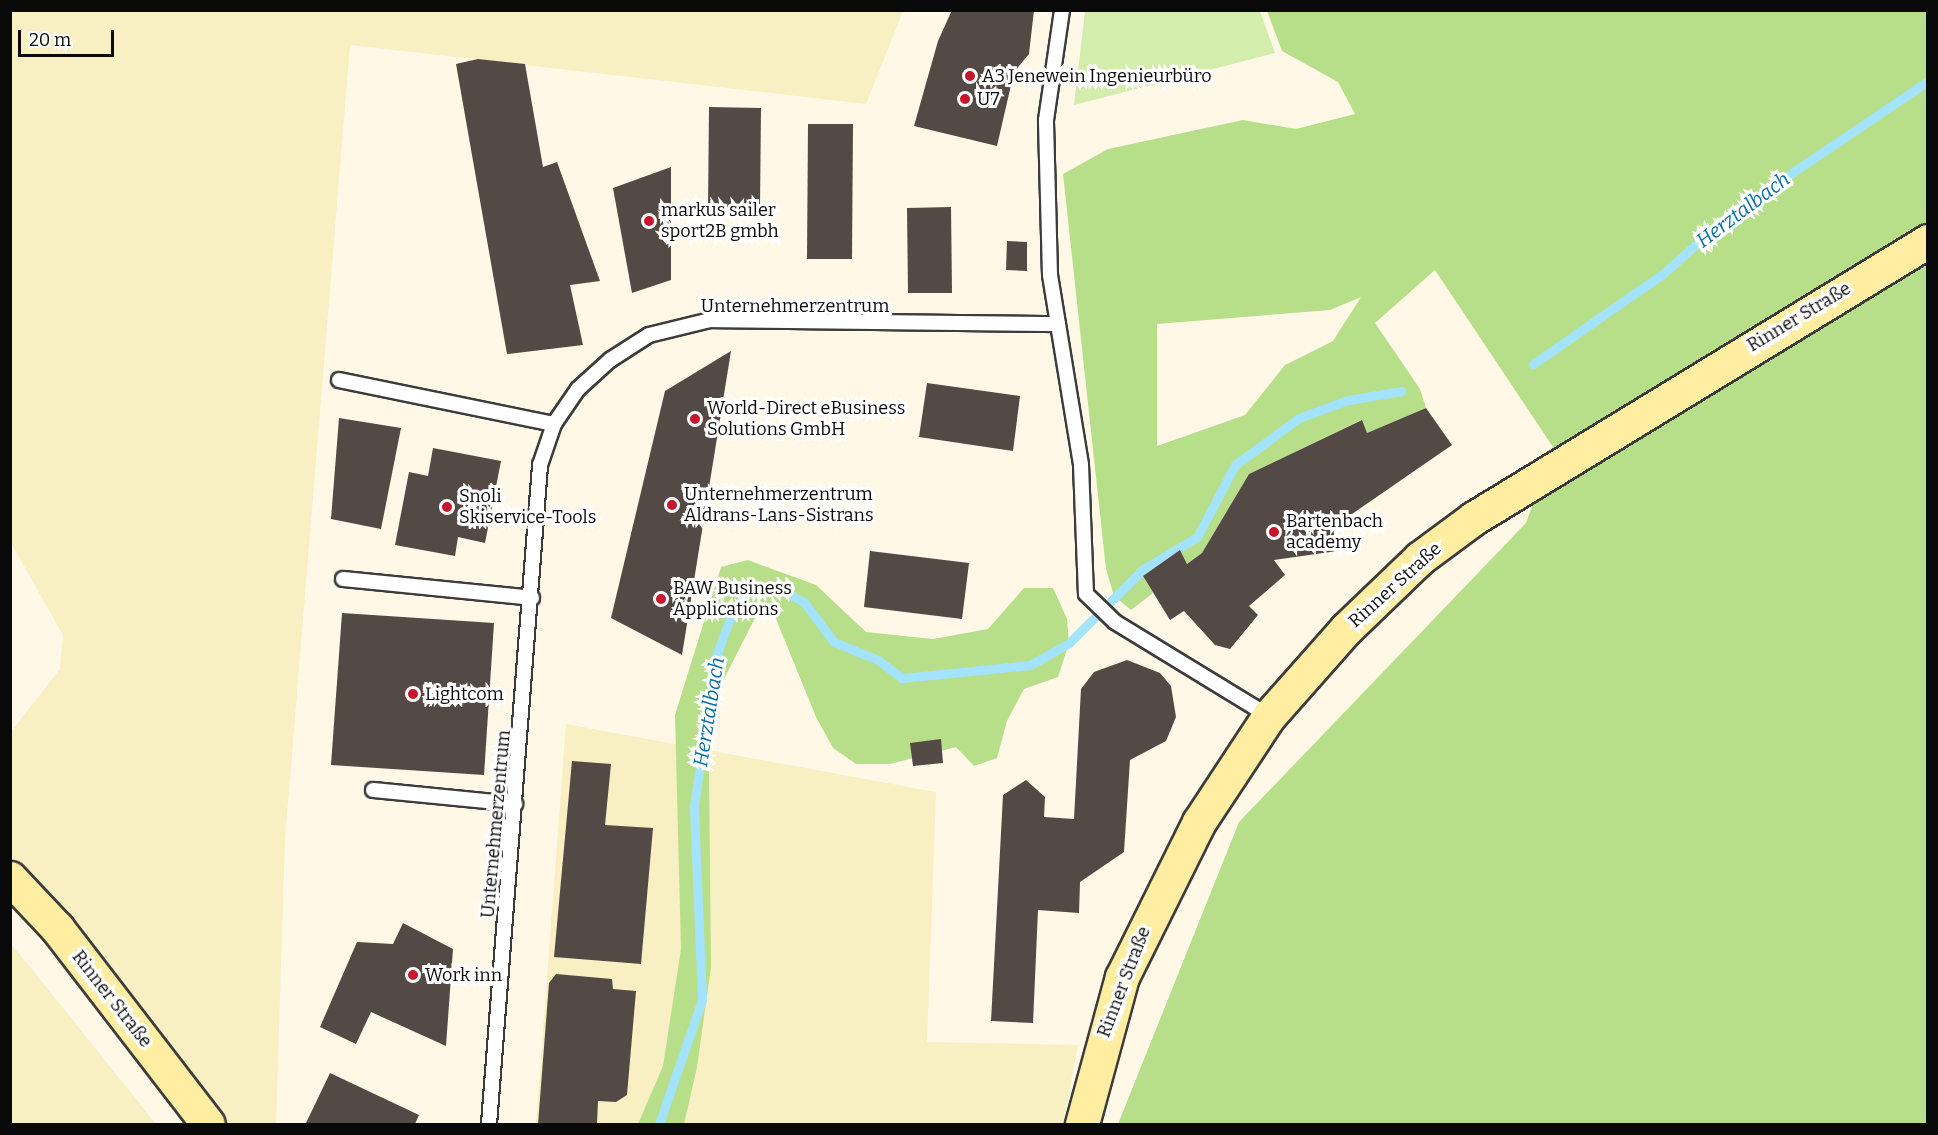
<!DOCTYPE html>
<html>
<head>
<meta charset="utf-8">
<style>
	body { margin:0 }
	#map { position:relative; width:1938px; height:1135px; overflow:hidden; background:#fff8e6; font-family:Bitter,serif }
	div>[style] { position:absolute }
	.farmland>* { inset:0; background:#f8efc3 }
	.green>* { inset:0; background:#d3edac }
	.forest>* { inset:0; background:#b7df8a }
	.stream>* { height:9px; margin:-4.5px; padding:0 4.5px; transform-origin:4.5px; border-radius:4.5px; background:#a4e3fd }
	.building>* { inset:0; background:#534945 }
	.roads { filter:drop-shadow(2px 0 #3c3c3c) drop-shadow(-2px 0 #3c3c3c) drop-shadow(0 2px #3c3c3c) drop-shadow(0 -2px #3c3c3c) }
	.service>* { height:14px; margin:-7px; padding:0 7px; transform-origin:7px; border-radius:7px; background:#fff }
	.secondary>* { height:33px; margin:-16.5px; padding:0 16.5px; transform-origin:16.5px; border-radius:16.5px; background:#ffeda1 }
	.dots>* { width:16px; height:16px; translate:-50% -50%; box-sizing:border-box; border:3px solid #fff; border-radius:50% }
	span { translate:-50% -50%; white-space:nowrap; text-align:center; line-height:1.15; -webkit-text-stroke:6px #fff; paint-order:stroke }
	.poi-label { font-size:18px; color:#090909 }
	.left { translate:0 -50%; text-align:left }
	.street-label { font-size:18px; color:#090909 }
	.water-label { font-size:20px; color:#086ea6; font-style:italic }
	.frame { position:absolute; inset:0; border:12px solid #090909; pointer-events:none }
	.scale { position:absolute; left:18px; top:30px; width:96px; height:27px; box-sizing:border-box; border:3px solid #090909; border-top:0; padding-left:8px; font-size:18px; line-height:21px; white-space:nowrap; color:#090909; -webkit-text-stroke:4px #fff; paint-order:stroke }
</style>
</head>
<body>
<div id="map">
	<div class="farmland">
		<div style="clip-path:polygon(11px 11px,903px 11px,866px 104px,350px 45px,285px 839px,276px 1124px,230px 1124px,104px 957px,11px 858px,11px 732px,60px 669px,63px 635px,11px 543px)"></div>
		<div style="clip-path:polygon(566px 724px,936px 792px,927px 1042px,1078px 1045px,1063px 1124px,536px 1124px)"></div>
		<div style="clip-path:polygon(11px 944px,35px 973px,156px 1124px,11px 1124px)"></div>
	</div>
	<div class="green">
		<div style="clip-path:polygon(1085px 11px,1260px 11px,1275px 53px,1074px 105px)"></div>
	</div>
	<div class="forest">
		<div style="clip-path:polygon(evenodd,1267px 11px,1927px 11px,1927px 1124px,1118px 1124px,1239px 822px,1526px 523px,1553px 447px,1435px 270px,1375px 323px,1420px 389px,1426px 408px,1367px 433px,1361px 420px,1249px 474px,1202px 553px,1187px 564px,1180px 550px,1143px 576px,1153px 593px,1131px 610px,1114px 596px,1106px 569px,1063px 174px,1108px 149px,1243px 120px,1296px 129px,1355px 114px,1338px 82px,1282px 51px,1267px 11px,1361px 297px,1333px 341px,1285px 365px,1245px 415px,1157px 446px,1157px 324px,1330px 310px,1361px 297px)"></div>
		<div style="clip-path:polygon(748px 560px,816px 585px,866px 632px,933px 639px,988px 629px,1024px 588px,1053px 588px,1067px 619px,1069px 643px,1058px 677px,1024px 689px,1007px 721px,997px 758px,974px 766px,956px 747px,890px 764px,856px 764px,833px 748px,816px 717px,774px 614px,755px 618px,720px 687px,709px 771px,711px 967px,697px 1067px,684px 1124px,638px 1124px,663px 1066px,681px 949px,675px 715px,721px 567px)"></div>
	</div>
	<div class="stream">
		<div style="left:1533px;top:364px;width:160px;rotate:-34.8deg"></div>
		<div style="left:1664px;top:273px;width:81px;rotate:-42deg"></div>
		<div style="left:1724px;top:219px;width:246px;rotate:-34.1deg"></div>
		<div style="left:659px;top:1124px;width:131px;rotate:-70.9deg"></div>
		<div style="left:702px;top:1000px;width:194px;rotate:-92.4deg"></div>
		<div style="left:694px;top:806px;width:152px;rotate:-81.7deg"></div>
		<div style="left:716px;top:656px;width:46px;rotate:-69.6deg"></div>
		<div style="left:732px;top:613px;width:31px;rotate:-54deg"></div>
		<div style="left:750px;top:588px;width:24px;rotate:-5deg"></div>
		<div style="left:774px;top:586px;width:34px;rotate:28deg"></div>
		<div style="left:804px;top:602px;width:50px;rotate:53.1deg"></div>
		<div style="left:834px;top:642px;width:48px;rotate:22.2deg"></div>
		<div style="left:878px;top:660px;width:30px;rotate:37deg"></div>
		<div style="left:902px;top:678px;width:129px;rotate:-5.8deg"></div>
		<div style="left:1030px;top:665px;width:45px;rotate:-29.4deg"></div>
		<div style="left:1069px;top:643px;width:105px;rotate:-45deg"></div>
		<div style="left:1143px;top:569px;width:63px;rotate:-30.7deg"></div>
		<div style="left:1197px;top:537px;width:81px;rotate:-62.2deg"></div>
		<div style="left:1235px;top:465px;width:79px;rotate:-36.3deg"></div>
		<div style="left:1299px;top:418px;width:52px;rotate:-20.2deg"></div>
		<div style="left:1348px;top:400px;width:54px;rotate:-9.6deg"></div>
	</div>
	<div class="building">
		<div style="clip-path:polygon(952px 10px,1034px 10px,1029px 54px,1014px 72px,997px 146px,914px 126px,938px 41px)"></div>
		<div style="clip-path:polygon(478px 59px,525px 64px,543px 167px,557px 162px,600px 281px,570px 285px,583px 345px,507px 354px,456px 64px)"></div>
		<div style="clip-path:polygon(709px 107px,761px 108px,760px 208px,708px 208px)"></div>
		<div style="clip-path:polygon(808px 124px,853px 124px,852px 259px,807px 259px)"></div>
		<div style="clip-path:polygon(671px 167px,671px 280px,632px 293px,613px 188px)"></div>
		<div style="clip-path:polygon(951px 207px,952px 293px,908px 293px,907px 208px)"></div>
		<div style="clip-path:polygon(1007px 241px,1027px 242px,1027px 271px,1006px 270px)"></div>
		<div style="clip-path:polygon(731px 351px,682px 655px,611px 618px,665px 391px)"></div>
		<div style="clip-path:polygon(927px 383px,1020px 396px,1013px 451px,919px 437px)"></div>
		<div style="clip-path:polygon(1426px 408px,1452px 445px,1352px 514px,1331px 515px,1337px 551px,1274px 560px,1285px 575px,1249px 606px,1258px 615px,1230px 649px,1215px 645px,1184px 611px,1170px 620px,1143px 576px,1180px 550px,1187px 564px,1202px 553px,1249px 474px,1362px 420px,1367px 433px)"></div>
		<div style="clip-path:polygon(339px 418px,401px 428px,381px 529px,331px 519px)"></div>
		<div style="clip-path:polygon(433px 448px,501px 461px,485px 543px,458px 537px,455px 556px,395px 545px,409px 472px,428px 476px)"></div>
		<div style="clip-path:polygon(870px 551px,969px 563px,962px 619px,864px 607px)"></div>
		<div style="clip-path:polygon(342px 613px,494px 623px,484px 775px,331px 765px)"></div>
		<div style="clip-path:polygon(1127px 660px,1160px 673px,1171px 686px,1176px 717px,1166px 741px,1130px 760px,1124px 852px,1080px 882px,1079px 913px,1038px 910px,1033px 1023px,991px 1021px,1003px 795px,1026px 780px,1045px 797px,1044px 817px,1074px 819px,1081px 689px,1094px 672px)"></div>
		<div style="clip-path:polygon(941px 739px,943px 763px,913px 766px,910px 743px)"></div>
		<div style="clip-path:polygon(572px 761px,611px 764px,605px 825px,653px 828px,641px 964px,554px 957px)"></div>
		<div style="clip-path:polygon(403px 923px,453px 949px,446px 1046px,371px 1012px,356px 1044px,320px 1027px,357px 942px,393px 944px)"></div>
		<div style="clip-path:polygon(556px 974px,612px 979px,613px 989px,636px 991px,627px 1095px,616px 1102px,598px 1101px,597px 1124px,538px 1124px,549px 983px)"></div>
		<div style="clip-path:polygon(330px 1073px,419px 1115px,415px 1124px,306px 1123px)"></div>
	</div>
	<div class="roads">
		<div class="service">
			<div style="left:1058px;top:324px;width:50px;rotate:-99.3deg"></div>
			<div style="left:1050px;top:275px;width:155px;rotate:-91.5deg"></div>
			<div style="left:1046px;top:120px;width:111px;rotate:-81.7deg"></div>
			<div style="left:339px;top:380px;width:219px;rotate:11.6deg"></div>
			<div style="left:343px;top:579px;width:190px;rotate:5.7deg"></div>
			<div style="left:373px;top:790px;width:143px;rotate:5.6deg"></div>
			<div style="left:489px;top:1124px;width:661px;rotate:-85.57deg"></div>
			<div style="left:540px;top:465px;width:43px;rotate:-71.1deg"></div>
			<div style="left:554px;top:424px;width:42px;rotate:-55.6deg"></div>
			<div style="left:578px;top:389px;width:43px;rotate:-42.2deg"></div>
			<div style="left:610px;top:360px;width:46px;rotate:-32.7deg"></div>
			<div style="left:649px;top:335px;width:63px;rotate:-13.8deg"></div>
			<div style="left:710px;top:320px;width:348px;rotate:0.7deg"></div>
			<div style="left:1058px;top:324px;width:143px;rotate:80.7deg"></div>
			<div style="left:1081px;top:465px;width:129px;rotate:87.8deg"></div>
			<div style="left:1086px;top:594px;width:40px;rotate:44deg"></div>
			<div style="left:1115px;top:622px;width:180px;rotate:31.4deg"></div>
		</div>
		<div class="secondary">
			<div style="left:10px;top:878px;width:69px;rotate:46.8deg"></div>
			<div style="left:57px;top:928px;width:247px;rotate:52.4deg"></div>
			<div style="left:1082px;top:1124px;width:152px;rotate:-74.8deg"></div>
			<div style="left:1122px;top:977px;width:173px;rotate:-63.6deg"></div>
			<div style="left:1199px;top:822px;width:127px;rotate:-56.6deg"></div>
			<div style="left:1269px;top:716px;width:116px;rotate:-48.5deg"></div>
			<div style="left:1346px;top:629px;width:103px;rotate:-43.8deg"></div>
			<div style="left:1420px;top:558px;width:67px;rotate:-36.5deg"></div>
			<div style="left:1474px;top:518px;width:532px;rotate:-31.39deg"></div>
		</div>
	</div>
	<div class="dots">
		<div style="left:970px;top:76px;background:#c6152c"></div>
		<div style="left:965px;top:99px;background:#c6152c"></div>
		<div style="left:649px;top:221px;background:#c6152c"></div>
		<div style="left:695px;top:419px;background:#c6152c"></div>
		<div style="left:672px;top:505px;background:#c6152c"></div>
		<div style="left:447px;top:507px;background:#c6152c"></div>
		<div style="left:1274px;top:532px;background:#c6152c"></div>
		<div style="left:661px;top:599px;background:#c6152c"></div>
		<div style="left:413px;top:694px;background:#c6152c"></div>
		<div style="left:413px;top:975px;background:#c6152c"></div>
	</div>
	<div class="poi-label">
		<span class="left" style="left:982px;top:76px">A3 Jenewein Ingenieurbüro</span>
		<span class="left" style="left:977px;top:99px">U7</span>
		<span class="left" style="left:661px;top:221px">markus sailer<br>sport2B gmbh</span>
		<span class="left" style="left:707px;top:419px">World-Direct eBusiness<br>Solutions GmbH</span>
		<span class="left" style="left:684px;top:505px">Unternehmerzentrum<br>Aldrans-Lans-Sistrans</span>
		<span class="left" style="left:459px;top:507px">Snoli<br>Skiservice-Tools</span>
		<span class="left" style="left:1286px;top:532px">Bartenbach<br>academy</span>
		<span class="left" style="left:673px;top:599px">BAW Business<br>Applications</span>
		<span class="left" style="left:425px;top:694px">Lightcom</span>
		<span class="left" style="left:425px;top:975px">Work inn</span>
	</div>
	<div class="street-label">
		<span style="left:795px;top:306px">Unternehmerzentrum</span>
		<span style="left:1799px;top:317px;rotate:-31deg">Rinner Straße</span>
		<span style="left:1395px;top:585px;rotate:-42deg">Rinner Straße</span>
		<span style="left:496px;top:824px;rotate:-85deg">Unternehmerzentrum</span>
		<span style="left:1124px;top:982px;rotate:-69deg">Rinner Straße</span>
		<span style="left:112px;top:999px;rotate:52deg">Rinner Straße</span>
	</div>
	<div class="water-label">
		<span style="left:1743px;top:210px;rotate:-37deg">Herztalbach</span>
		<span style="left:709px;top:712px;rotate:-81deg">Herztalbach</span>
	</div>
	<div class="frame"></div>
	<div class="scale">20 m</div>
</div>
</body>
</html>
